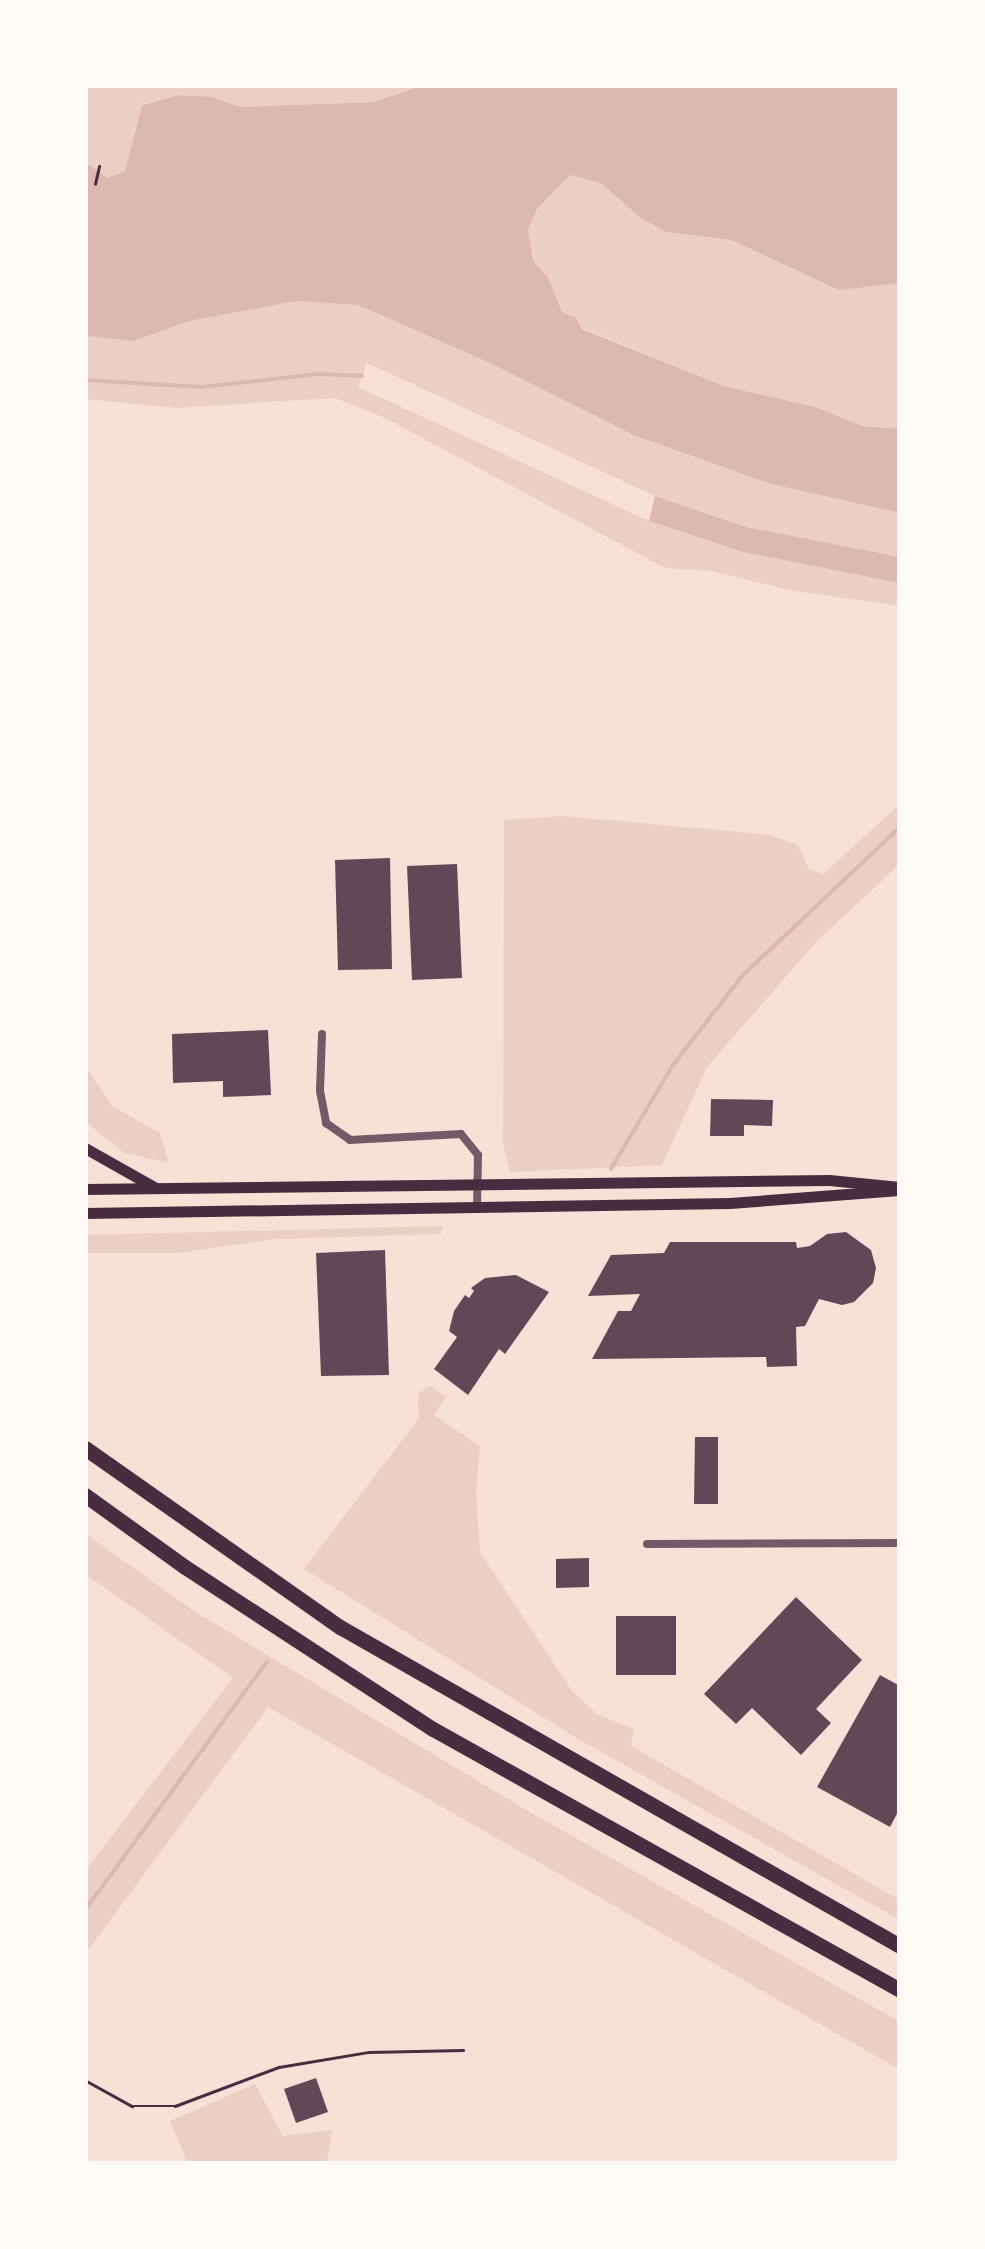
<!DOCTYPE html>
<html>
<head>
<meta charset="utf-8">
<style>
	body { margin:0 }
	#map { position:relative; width:985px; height:2249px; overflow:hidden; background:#f7e1d7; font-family:"PT Sans",sans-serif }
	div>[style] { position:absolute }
	.green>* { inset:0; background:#ebcfc5 }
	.water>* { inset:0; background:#dcb8b0 }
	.stream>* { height:4px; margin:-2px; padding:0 2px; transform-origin:2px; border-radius:2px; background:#dcb8b0 }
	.building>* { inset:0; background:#644757 }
	.path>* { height:2.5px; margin:-1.25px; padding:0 1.25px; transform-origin:1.25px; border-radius:1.25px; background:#4a2c40 }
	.minor>* { height:8px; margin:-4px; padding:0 4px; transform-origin:4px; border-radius:4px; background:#755966 }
	.secondary>* { height:11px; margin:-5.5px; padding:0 5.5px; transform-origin:5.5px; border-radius:5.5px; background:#4a2c40 }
	.motorway>* { height:15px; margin:-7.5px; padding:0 7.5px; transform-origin:7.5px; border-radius:7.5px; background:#4a2c40 }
	span { translate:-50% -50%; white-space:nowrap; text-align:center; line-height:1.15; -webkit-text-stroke:8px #fffaf5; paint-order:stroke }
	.frame { position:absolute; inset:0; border:88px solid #fffaf5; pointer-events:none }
</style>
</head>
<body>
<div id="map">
	<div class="green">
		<div style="clip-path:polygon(85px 85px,423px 85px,374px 102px,240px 107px,212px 97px,179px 95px,142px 104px,125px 171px,107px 178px,85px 162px)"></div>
		<div style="clip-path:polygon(570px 175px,601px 183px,666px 232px,732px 240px,867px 287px,900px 283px,900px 428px,865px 427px,815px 407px,724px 386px,582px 328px,576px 318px,562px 312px,548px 277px,533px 261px,528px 230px,537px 209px)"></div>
		<div style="clip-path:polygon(296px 301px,358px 305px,490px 363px,633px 435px,771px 484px,900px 513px,900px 557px,746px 527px,655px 496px,367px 363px,358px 387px,649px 521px,743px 552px,900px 583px,900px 606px,794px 591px,711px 571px,665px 568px,385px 418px,335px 398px,176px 408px,85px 399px,85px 336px,133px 341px,190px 321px)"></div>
		<div style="clip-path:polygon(900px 804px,900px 864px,816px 942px,707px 1067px,662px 1165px,510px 1172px,503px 1144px,504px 820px,564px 816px,771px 835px,798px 845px,809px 869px,823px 874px)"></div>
		<div style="clip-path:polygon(85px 1065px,112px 1106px,160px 1133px,169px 1163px,124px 1153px,86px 1122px)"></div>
		<div style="clip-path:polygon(443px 1226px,441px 1234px,274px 1239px,178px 1253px,85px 1253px,85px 1235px)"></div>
		<div style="clip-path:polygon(430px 1385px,446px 1397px,434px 1415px,480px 1446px,476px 1493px,480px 1552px,572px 1691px,597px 1714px,634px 1729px,631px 1746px,900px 1900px,900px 1920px,578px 1739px,304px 1569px,419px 1418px,418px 1394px)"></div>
		<div style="clip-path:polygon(85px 1533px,194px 1611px,523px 1808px,900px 2022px,900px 2070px,268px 1707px,85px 1954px,85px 1871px,233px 1678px,85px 1574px)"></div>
		<div style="clip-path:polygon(255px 2084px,283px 2136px,332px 2130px,327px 2164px,188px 2164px,170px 2121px)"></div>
	</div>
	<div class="water">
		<div style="clip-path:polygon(423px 85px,900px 85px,900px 283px,839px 290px,732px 240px,666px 232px,641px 218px,601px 183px,570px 175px,537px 209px,528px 230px,533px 261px,548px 277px,562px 312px,576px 318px,582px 329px,724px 386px,815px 407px,865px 427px,900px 428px,900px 513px,771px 484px,633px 435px,490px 363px,358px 305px,296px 301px,190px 321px,133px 341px,85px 336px,85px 162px,107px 178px,125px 171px,142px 105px,179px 95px,212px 97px,240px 107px,374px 102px)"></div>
		<div style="clip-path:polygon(655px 496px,746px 527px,900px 557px,900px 583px,743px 552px,649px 521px)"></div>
	</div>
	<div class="stream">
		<div style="left:85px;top:380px;width:117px;rotate:3.4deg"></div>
		<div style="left:202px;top:387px;width:117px;rotate:-6.4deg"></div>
		<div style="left:318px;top:374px;width:44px;rotate:2.6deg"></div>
		<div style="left:611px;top:1169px;width:121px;rotate:-59.2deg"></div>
		<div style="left:673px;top:1065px;width:113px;rotate:-52.2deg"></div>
		<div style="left:742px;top:976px;width:217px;rotate:-43.3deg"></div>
		<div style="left:85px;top:1910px;width:308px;rotate:-53.8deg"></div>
	</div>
	<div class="building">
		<div style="clip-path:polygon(390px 858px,392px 969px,338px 970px,335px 860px)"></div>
		<div style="clip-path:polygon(457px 864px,462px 978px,412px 980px,407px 866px)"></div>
		<div style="clip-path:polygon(268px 1030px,271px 1095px,223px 1097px,223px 1081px,173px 1083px,172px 1034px)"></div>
		<div style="clip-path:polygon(711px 1099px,773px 1100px,772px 1126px,744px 1125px,744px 1136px,710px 1136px)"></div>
		<div style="clip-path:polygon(846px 1232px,871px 1250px,876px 1268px,873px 1283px,854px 1302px,842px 1305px,819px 1299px,805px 1326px,796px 1327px,797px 1366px,767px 1367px,766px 1357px,592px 1359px,618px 1311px,631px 1311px,640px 1294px,588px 1296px,611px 1255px,664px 1253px,670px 1242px,796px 1242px,797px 1248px,810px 1246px,827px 1234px)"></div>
		<div style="clip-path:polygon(385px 1250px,389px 1375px,321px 1376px,316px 1253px)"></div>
		<div style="clip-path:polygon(516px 1275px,549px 1292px,505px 1354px,499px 1349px,468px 1395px,434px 1369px,457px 1337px,449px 1331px,454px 1311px,465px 1295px,469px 1298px,474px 1291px,471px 1288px,485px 1278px)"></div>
		<div style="clip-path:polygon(695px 1437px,718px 1437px,718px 1504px,694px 1504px)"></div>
		<div style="clip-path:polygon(589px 1558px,589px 1587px,556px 1588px,556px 1559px)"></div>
		<div style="clip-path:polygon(796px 1597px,862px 1660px,816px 1709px,831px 1723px,801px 1755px,752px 1708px,736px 1724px,704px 1694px)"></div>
		<div style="clip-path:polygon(616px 1616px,676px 1616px,676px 1675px,616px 1675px)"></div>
		<div style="clip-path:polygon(880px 1675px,900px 1686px,900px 1808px,890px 1827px,817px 1787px)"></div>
		<div style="clip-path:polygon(316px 2078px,328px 2112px,296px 2123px,284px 2089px)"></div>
	</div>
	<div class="path">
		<div style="left:95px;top:184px;width:18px;rotate:-77deg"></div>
		<div style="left:85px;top:2080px;width:54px;rotate:29deg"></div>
		<div style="left:132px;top:2106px;width:43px"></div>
		<div style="left:175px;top:2106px;width:111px;rotate:-20.6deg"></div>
		<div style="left:279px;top:2067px;width:91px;rotate:-9.5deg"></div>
		<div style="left:369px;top:2052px;width:94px;rotate:-1.2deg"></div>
	</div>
	<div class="minor">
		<div style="left:322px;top:1034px;width:57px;rotate:92deg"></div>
		<div style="left:320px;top:1091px;width:33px;rotate:79deg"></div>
		<div style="left:326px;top:1123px;width:29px;rotate:35deg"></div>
		<div style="left:350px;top:1140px;width:111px;rotate:-3.1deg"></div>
		<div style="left:461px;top:1134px;width:27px;rotate:51deg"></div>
		<div style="left:478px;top:1155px;width:52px;rotate:91.1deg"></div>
		<div style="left:647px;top:1544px;width:253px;rotate:-0.2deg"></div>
	</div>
	<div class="secondary">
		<div style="left:85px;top:1148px;width:79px;rotate:29.5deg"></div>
		<div style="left:85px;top:1189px;width:744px;rotate:-0.69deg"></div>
		<div style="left:829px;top:1180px;width:71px;rotate:5.6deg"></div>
		<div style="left:85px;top:1213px;width:645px;rotate:-0.89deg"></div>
		<div style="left:730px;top:1203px;width:170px;rotate:-4.4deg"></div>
	</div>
	<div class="motorway">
		<div style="left:85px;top:1448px;width:312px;rotate:35.1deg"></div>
		<div style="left:340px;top:1627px;width:644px;rotate:29.67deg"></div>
		<div style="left:85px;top:1495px;width:123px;rotate:35.8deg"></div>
		<div style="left:185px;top:1567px;width:296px;rotate:33.2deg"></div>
		<div style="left:433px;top:1729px;width:535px;rotate:29.2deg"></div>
	</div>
	<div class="frame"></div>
</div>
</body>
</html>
